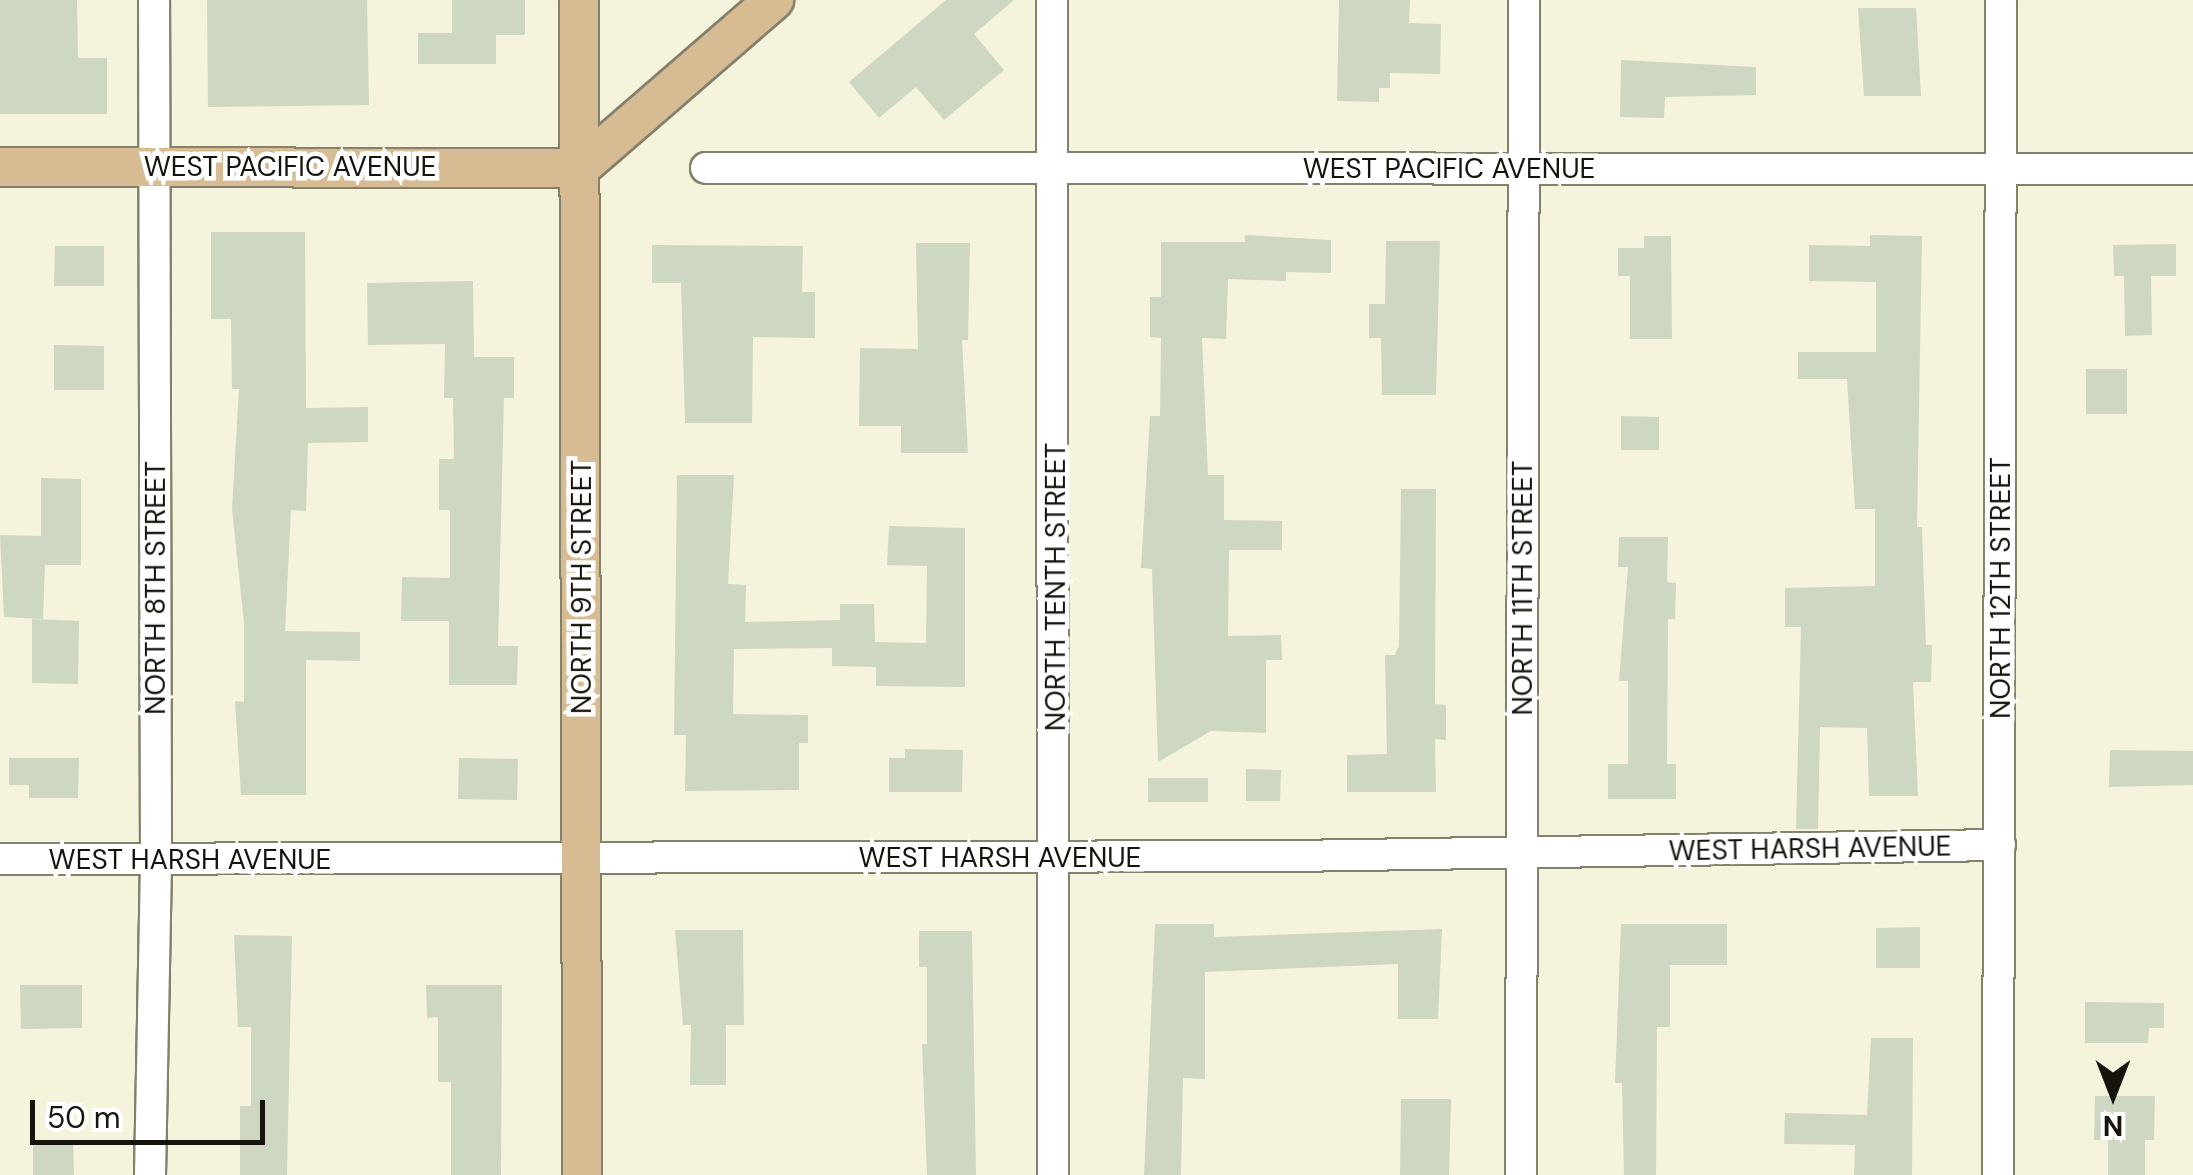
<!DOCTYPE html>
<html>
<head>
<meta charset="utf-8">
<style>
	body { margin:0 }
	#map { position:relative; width:2193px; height:1175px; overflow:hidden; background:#f6f3dc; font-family:"DM Sans",sans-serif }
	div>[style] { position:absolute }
	.building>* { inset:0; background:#cdd7c1 }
	.roads { filter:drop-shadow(2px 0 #83806b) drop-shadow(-2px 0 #83806b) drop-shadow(0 2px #83806b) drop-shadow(0 -2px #83806b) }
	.minor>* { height:30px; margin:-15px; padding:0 15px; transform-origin:15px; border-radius:15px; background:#fff }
	.major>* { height:38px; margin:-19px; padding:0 19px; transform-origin:19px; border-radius:19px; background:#d7bb93 }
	span { translate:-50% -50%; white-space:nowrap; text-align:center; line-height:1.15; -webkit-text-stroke:9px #fff; paint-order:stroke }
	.street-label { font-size:28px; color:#15130b }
	.north { position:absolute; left:2063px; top:1045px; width:100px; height:100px; -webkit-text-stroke:8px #fff; paint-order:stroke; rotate:180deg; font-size:28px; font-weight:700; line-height:40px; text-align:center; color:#15130b }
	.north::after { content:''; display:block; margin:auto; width:35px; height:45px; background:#15130b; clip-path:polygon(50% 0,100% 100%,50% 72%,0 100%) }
	.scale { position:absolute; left:30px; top:1100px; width:235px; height:45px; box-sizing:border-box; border:5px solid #15130b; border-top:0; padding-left:12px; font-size:30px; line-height:35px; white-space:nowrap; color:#15130b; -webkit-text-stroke:8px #fff; paint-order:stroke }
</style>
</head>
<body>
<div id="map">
	<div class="building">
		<div style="clip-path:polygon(0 0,77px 0,78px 58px,107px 58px,107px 114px,0 114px)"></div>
		<div style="clip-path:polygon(207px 0,367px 0,369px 105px,208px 107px)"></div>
		<div style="clip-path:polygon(452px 0,525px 0,525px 35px,496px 35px,496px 64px,418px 64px,418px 33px,452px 33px)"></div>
		<div style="clip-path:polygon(946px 0,1014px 0,974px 34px,1004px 70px,944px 120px,916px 87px,879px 118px,849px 82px)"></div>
		<div style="clip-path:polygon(1339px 0,1410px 0,1409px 23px,1441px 24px,1440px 74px,1390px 73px,1390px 88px,1379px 88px,1379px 102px,1337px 101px)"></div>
		<div style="clip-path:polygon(1858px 8px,1916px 8px,1921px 96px,1864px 96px)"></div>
		<div style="clip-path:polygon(1621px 60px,1756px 67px,1756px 95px,1665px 97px,1664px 118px,1620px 117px)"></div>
		<div style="clip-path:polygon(211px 232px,305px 232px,306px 408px,368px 407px,368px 442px,308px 443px,306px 511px,291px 510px,285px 631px,360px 632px,360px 661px,306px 660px,306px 795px,241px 795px,235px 701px,244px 702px,244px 623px,232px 509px,239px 389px,232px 389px,231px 319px,211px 319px)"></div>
		<div style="clip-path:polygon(1245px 235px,1331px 240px,1331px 273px,1286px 272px,1286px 281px,1228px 279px,1226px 339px,1202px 338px,1208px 475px,1224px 475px,1224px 520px,1282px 521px,1282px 550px,1229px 550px,1228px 636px,1281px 635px,1282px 660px,1266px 660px,1266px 733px,1211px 731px,1158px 762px,1152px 569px,1141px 568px,1150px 416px,1160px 416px,1161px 338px,1150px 337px,1150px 297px,1161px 297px,1161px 242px,1245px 242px)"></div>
		<div style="clip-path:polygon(1870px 235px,1922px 236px,1917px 527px,1922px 527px,1926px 645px,1932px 645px,1931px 682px,1913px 682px,1918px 796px,1869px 796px,1867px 728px,1820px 727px,1818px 829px,1796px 829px,1801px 627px,1785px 627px,1785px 588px,1875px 586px,1875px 509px,1855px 509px,1847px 379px,1798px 379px,1798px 352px,1876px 352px,1876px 282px,1809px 281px,1809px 245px,1870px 246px)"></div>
		<div style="clip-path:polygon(1644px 236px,1671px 236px,1672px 339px,1630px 339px,1630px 276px,1618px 276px,1618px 248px,1644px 248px)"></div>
		<div style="clip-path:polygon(1386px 241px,1440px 241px,1436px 395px,1382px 395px,1381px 338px,1369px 338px,1369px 304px,1385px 304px)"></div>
		<div style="clip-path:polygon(916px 243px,970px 243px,968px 340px,962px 340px,968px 453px,901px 453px,901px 426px,859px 426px,860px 348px,918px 349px)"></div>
		<div style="clip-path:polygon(2176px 244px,2176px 276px,2151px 276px,2152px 335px,2125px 336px,2124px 276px,2114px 276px,2113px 245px)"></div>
		<div style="clip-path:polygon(652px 245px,803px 246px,802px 292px,815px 292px,815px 338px,753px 337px,752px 423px,685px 423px,681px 283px,652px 283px)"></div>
		<div style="clip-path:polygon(55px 246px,104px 246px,104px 286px,54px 286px)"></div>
		<div style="clip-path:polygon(473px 281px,474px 357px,514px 357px,514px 398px,504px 398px,498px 646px,518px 646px,517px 685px,449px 685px,449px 621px,401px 621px,402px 577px,450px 578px,450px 510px,439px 510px,439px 459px,454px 459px,453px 398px,444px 398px,445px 344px,368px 345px,367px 283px)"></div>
		<div style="clip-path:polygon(54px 345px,104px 346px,104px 390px,54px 390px)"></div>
		<div style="clip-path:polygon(2086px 369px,2127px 369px,2127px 414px,2086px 414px)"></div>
		<div style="clip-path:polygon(1621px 416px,1659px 417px,1659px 450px,1621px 450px)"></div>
		<div style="clip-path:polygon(677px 475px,734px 475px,728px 584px,746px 585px,745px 622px,840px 620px,840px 604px,874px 604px,875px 642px,926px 643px,927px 566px,887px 565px,889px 526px,965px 528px,965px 687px,876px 686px,876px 667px,832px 666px,832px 648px,734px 649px,733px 714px,808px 715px,808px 743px,799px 743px,799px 790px,685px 791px,686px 735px,674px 735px)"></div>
		<div style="clip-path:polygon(41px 478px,81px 479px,81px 565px,45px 565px,43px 619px,4px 617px,0 535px,41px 536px)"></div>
		<div style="clip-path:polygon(1401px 489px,1436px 489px,1435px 704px,1446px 705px,1446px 740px,1435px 739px,1436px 792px,1347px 792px,1347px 755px,1387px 754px,1385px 655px,1395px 655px,1399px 646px)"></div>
		<div style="clip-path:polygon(1619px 537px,1668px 537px,1667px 582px,1676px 583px,1675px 619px,1668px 619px,1667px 764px,1676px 764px,1676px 799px,1608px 799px,1608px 764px,1628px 764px,1628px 681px,1619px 681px,1628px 567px,1618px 567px)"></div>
		<div style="clip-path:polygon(32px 619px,79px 621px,78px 684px,32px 683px)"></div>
		<div style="clip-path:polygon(905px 749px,963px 750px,962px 792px,889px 792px,889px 758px,905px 758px)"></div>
		<div style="clip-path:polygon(2110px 750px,2193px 751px,2193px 785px,2109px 787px)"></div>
		<div style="clip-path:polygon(9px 758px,79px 758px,78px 798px,29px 798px,29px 785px,9px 785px)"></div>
		<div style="clip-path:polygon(459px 758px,518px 759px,517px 800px,458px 799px)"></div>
		<div style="clip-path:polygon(1246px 769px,1281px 770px,1280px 801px,1246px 801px)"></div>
		<div style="clip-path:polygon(1148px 778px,1208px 778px,1208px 802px,1148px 802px)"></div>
		<div style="clip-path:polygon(1155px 924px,1214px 924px,1214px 937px,1442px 929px,1438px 1019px,1398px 1019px,1398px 964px,1205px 972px,1205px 1079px,1183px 1078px,1181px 1175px,1144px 1175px)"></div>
		<div style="clip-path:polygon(1621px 924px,1727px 924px,1727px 965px,1670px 965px,1670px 1027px,1657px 1027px,1656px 1175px,1624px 1175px,1622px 1083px,1615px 1083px)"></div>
		<div style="clip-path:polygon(1920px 927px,1920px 968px,1876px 968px,1876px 928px)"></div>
		<div style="clip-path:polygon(675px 930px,743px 930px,744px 1025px,726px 1025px,726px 1085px,690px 1085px,691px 1025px,683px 1025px)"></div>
		<div style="clip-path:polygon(919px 931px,972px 931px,976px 1175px,927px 1175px,922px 1044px,927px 1044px,927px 967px,919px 967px)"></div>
		<div style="clip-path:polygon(234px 935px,292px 936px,287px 1175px,240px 1175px,240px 1106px,251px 1106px,251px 1027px,238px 1027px)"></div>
		<div style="clip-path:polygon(20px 985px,82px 985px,82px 1028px,21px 1029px)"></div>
		<div style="clip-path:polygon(426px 985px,502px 985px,501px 1175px,451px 1175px,451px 1082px,438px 1082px,438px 1017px,427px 1018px)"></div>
		<div style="clip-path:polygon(2085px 1002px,2164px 1003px,2164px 1028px,2149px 1028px,2148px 1043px,2085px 1043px)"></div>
		<div style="clip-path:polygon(1871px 1038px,1913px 1038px,1912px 1175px,1854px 1175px,1855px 1145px,1784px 1144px,1785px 1113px,1867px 1115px)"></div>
		<div style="clip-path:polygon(2095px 1096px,2155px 1096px,2154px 1140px,2145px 1140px,2145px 1175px,2108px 1175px,2108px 1140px,2094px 1140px)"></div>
		<div style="clip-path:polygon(1401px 1099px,1451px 1099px,1449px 1175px,1400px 1175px)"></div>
		<div style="clip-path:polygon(33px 1141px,73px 1141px,74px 1175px,33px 1175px)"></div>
	</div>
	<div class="roads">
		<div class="minor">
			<div style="left:1052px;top:0;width:1175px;rotate:89.95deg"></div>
			<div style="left:706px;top:168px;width:1487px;rotate:0.04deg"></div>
			<div style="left:0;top:859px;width:1291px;rotate:-0.13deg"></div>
			<div style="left:1291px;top:856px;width:709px;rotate:-0.89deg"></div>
			<div style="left:150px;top:1175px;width:315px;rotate:-88.9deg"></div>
			<div style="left:156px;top:860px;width:860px;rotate:-90.13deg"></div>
			<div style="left:1521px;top:1175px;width:1175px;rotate:-89.85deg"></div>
			<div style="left:1998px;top:1175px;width:1175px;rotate:-89.85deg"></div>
		</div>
		<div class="major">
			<div style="left:579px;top:0;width:1175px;rotate:89.85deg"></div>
			<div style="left:0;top:167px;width:580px;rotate:0.1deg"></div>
			<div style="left:580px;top:168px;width:257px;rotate:-40.9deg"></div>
		</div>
	</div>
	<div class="street-label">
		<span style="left:290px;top:167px">WEST PACIFIC AVENUE</span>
		<span style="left:1449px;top:169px">WEST PACIFIC AVENUE</span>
		<span style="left:582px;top:587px;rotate:-90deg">NORTH 9TH STREET</span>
		<span style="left:1056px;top:587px;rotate:-90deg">NORTH TENTH STREET</span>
		<span style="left:156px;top:588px;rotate:-90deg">NORTH 8TH STREET</span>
		<span style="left:1523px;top:588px;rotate:-90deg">NORTH 11TH STREET</span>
		<span style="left:2001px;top:588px;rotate:-90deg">NORTH 12TH STREET</span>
		<span style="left:1810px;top:849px;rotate:-1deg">WEST HARSH AVENUE</span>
		<span style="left:1000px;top:858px">WEST HARSH AVENUE</span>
		<span style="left:190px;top:860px">WEST HARSH AVENUE</span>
	</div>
	<div class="north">N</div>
	<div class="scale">50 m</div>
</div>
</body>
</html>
